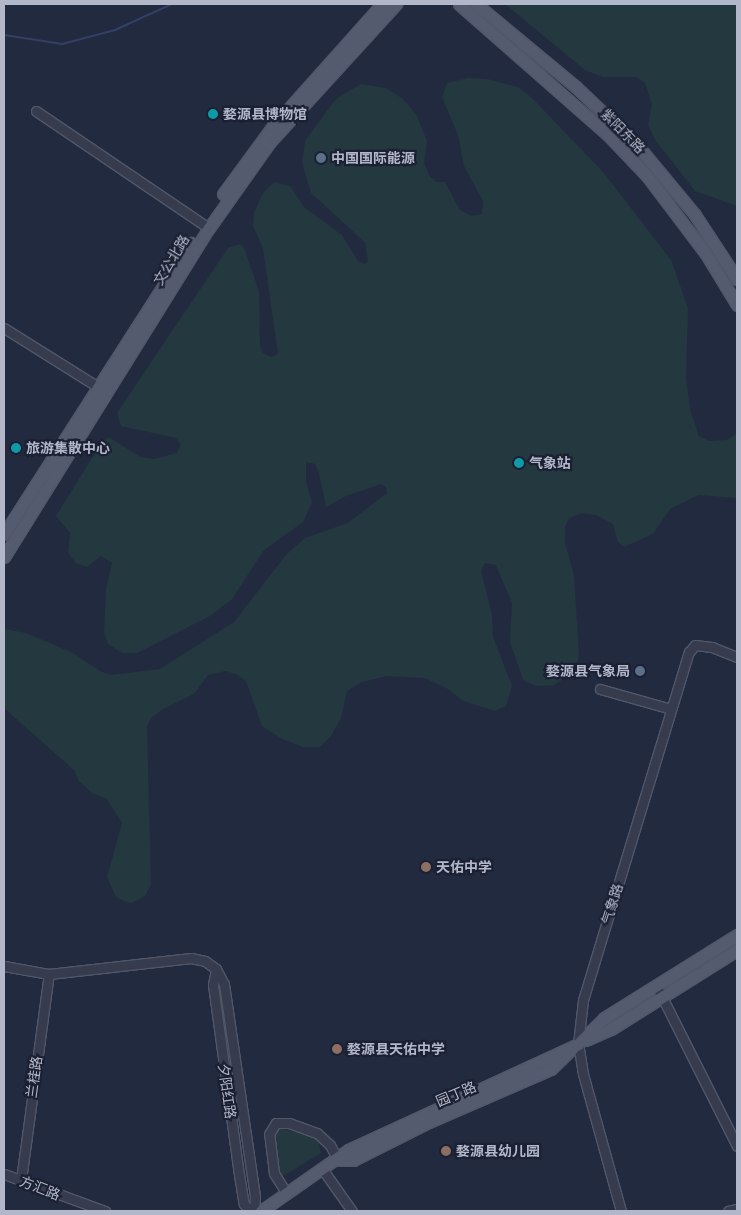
<!DOCTYPE html>
<html>
<head>
<meta charset="utf-8">
<style>
	body { margin:0 }
	#map { position:relative; width:741px; height:1215px; overflow:hidden; background:#222a3f; font-family:"Titillium Web","Noto Sans SC",sans-serif }
	div>[style] { position:absolute }
	.green>* { inset:0; background:#243840 }
	.stream>* { height:2px; margin:-1px; padding:0 1px; transform-origin:1px; border-radius:1px; background:#334065 }
	.roads { filter:drop-shadow(1px 0 #515769) drop-shadow(-1px 0 #515769) drop-shadow(0 1px #515769) drop-shadow(0 -1px #515769) }
	.minor>* { height:9px; margin:-4.5px; padding:0 4.5px; transform-origin:4.5px; border-radius:4.5px; background:#363c4e }
	.major>* { height:11px; margin:-5.5px; padding:0 5.5px; transform-origin:5.5px; border-radius:5.5px; background:#545b6f }
	.dots>* { width:14px; height:14px; translate:-50% -50%; box-sizing:border-box; border:2px solid #1b2133; border-radius:50% }
	span { translate:-50% -50%; white-space:nowrap; text-align:center; line-height:1.15; -webkit-text-stroke:4.5px #1b2133; paint-order:stroke }
	.poi-label { font-size:14px; color:#b2b7ca; font-weight:700 }
	.left { translate:0 -50%; text-align:left }
	.right { translate:-100% -50%; text-align:right }
	.street-label { font-size:14px; color:#b2b7ca }
	.frame { position:absolute; inset:0; border:5px solid #b2b7ca; pointer-events:none }
</style>
</head>
<body>
<div id="map">
	<div class="green">
		<div style="clip-path:polygon(505px 4px,737px 4px,737px 206px,695px 191px,656px 141px,648px 125px,652px 104px,645px 83px,636px 77px,603px 77px,585px 70px)"></div>
		<div style="clip-path:polygon(468px 78px,487px 79px,518px 87px,531px 97px,603px 172px,671px 260px,688px 308px,686px 379px,690px 409px,699px 436px,710px 441px,727px 440px,737px 433px,737px 498px,698px 495px,670px 509px,653px 534px,624px 547px,618px 542px,613px 524px,596px 515px,582px 513px,569px 518px,565px 527px,565px 543px,574px 575px,579px 656px,574px 672px,554px 685px,536px 686px,523px 680px,510px 642px,512px 603px,496px 565px,485px 563px,481px 571px,492px 615px,493px 637px,512px 686px,506px 706px,495px 711px,463px 701px,448px 689px,425px 678px,387px 676px,362px 682px,347px 691px,341px 718px,331px 736px,320px 747px,303px 747px,282px 739px,262px 726px,246px 681px,236px 674px,225px 671px,208px 675px,194px 694px,163px 709px,152px 717px,147px 726px,151px 885px,145px 896px,132px 903px,124px 901px,116px 897px,107px 877px,122px 823px,107px 799px,92px 793px,78px 780px,75px 771px,4px 708px,4px 629px,26px 633px,73px 653px,100px 671px,111px 675px,160px 669px,234px 622px,286px 555px,305px 538px,348px 523px,387px 493px,386px 487px,381px 484px,348px 495px,326px 507px,319px 473px,315px 464px,306px 462px,306px 482px,312px 502px,303px 522px,264px 550px,232px 599px,210px 616px,137px 653px,122px 653px,108px 644px,104px 632px,106px 589px,112px 563px,101px 556px,87px 567px,76px 563px,68px 553px,70px 533px,56px 516px,102px 442px,109px 437px,140px 457px,154px 459px,177px 453px,181px 445px,176px 438px,121px 426px,117px 413px,228px 248px,240px 244px,244px 248px,259px 291px,260px 345px,263px 353px,271px 357px,278px 354px,263px 248px,253px 226px,254px 213px,263px 193px,274px 182px,290px 186px,304px 207px,342px 235px,358px 261px,365px 264px,368px 261px,365px 243px,358px 236px,311px 193px,302px 162px,305px 141px,335px 100px,344px 94px,361px 84px,386px 88px,403px 99px,417px 116px,427px 141px,424px 163px,429px 175px,436px 182px,445px 182px,460px 210px,471px 216px,482px 214px,483px 201px,464px 166px,458px 135px,442px 97px,447px 83px)"></div>
		<div style="clip-path:polygon(276px 1127px,318px 1138px,321px 1153px,283px 1176px,275px 1168px,271px 1132px)"></div>
	</div>
	<div class="stream">
		<div style="left:4px;top:35px;width:59px;rotate:8.8deg"></div>
		<div style="left:62px;top:44px;width:55px;rotate:-14.8deg"></div>
		<div style="left:115px;top:30px;width:63px;rotate:-24.5deg"></div>
	</div>
	<div class="roads">
		<div class="minor">
			<div style="left:36px;top:111px;width:209px;rotate:34.1deg"></div>
			<div style="left:4px;top:328px;width:117px;rotate:32.1deg"></div>
			<div style="left:600px;top:689px;width:74px;rotate:15.7deg"></div>
			<div style="left:4px;top:966px;width:46px;rotate:10.1deg"></div>
			<div style="left:49px;top:974px;width:143px;rotate:-6.4deg"></div>
			<div style="left:191px;top:958px;width:14px;rotate:12deg"></div>
			<div style="left:205px;top:961px;width:14px;rotate:36deg"></div>
			<div style="left:216px;top:969px;width:17px;rotate:62deg"></div>
			<div style="left:224px;top:984px;width:215px;rotate:81.7deg"></div>
			<div style="left:255px;top:1197px;width:14px;rotate:94deg"></div>
			<div style="left:216px;top:969px;width:16px;rotate:101deg"></div>
			<div style="left:213px;top:985px;width:185px;rotate:82.2deg"></div>
			<div style="left:238px;top:1168px;width:36px;rotate:81deg"></div>
			<div style="left:244px;top:1204px;width:9px;rotate:49deg"></div>
			<div style="left:657px;top:987px;width:178px;rotate:63.3deg"></div>
			<div style="left:323px;top:1170px;width:50px;rotate:54.7deg"></div>
			<div style="left:4px;top:1174px;width:108px;rotate:20.1deg"></div>
			<div style="left:21px;top:1180px;width:208px;rotate:-82.3deg"></div>
			<div style="left:287px;top:1194px;width:25px;rotate:-122deg"></div>
			<div style="left:274px;top:1173px;width:39px;rotate:-97deg"></div>
			<div style="left:269px;top:1134px;width:13px;rotate:-58deg"></div>
			<div style="left:276px;top:1123px;width:13px"></div>
			<div style="left:289px;top:1123px;width:30px;rotate:20deg"></div>
			<div style="left:317px;top:1133px;width:18px;rotate:43deg"></div>
			<div style="left:330px;top:1145px;width:17px;rotate:62deg"></div>
			<div style="left:621px;top:1211px;width:142px;rotate:-105.5deg"></div>
			<div style="left:583px;top:1074px;width:30px;rotate:-99deg"></div>
			<div style="left:578px;top:1044px;width:44px;rotate:-83.5deg"></div>
			<div style="left:583px;top:1000px;width:364px;rotate:-73.1deg"></div>
			<div style="left:689px;top:652px;width:9px;rotate:-49deg"></div>
			<div style="left:695px;top:645px;width:17px;rotate:7deg"></div>
			<div style="left:712px;top:647px;width:27px;rotate:22deg"></div>
			<div style="left:728px;top:1211px;width:9px;rotate:-13deg"></div>
		</div>
		<div class="major">
			<div style="left:459px;top:4px;width:197px;rotate:41.3deg"></div>
			<div style="left:607px;top:134px;width:58px;rotate:46.4deg"></div>
			<div style="left:647px;top:176px;width:98px;rotate:52.9deg"></div>
			<div style="left:706px;top:254px;width:60px;rotate:58.7deg"></div>
			<div style="left:476px;top:4px;width:130px;rotate:39.7deg"></div>
			<div style="left:576px;top:87px;width:86px;rotate:43.6deg"></div>
			<div style="left:638px;top:146px;width:89px;rotate:50.4deg"></div>
			<div style="left:695px;top:215px;width:77px;rotate:56.7deg"></div>
			<div style="left:290px;top:107px;width:138px;rotate:-48.2deg"></div>
			<div style="left:223px;top:194px;width:84px;rotate:-53.7deg"></div>
			<div style="left:4px;top:534px;width:346px;rotate:-57.3deg"></div>
			<div style="left:4px;top:557px;width:388px;rotate:-58.1deg"></div>
			<div style="left:209px;top:228px;width:105px;rotate:-54.7deg"></div>
			<div style="left:270px;top:142px;width:187px;rotate:-47.6deg"></div>
			<div style="left:586px;top:1040px;width:27px;rotate:-24deg"></div>
			<div style="left:611px;top:1029px;width:149px;rotate:-32.1deg"></div>
			<div style="left:338px;top:1160px;width:15px"></div>
			<div style="left:353px;top:1160px;width:85px;rotate:-26.6deg"></div>
			<div style="left:429px;top:1122px;width:133px;rotate:-23.5deg"></div>
			<div style="left:551px;top:1069px;width:30px;rotate:-44deg"></div>
			<div style="left:261px;top:1211px;width:106px;rotate:-35deg"></div>
			<div style="left:348px;top:1150px;width:253px;rotate:-24.7deg"></div>
			<div style="left:578px;top:1044px;width:37px;rotate:-45deg"></div>
			<div style="left:604px;top:1018px;width:157px;rotate:-32deg"></div>
		</div>
	</div>
	<div class="dots">
		<div style="left:213px;top:114px;background:#0f9aa8"></div>
		<div style="left:321px;top:158px;background:#5c6f8a"></div>
		<div style="left:16px;top:448px;background:#0f9aa8"></div>
		<div style="left:519px;top:463px;background:#0f9aa8"></div>
		<div style="left:640px;top:671px;background:#5c6f8a"></div>
		<div style="left:426px;top:867px;background:#8d6e63"></div>
		<div style="left:337px;top:1049px;background:#8d6e63"></div>
		<div style="left:446px;top:1151px;background:#8d6e63"></div>
	</div>
	<div class="poi-label">
		<span class="left" style="left:223px;top:114px">婺源县博物馆</span>
		<span class="left" style="left:331px;top:158px">中国国际能源</span>
		<span class="left" style="left:26px;top:448px">旅游集散中心</span>
		<span class="left" style="left:529px;top:463px">气象站</span>
		<span class="right" style="left:630px;top:671px">婺源县气象局</span>
		<span class="left" style="left:436px;top:867px">天佑中学</span>
		<span class="left" style="left:347px;top:1049px">婺源县天佑中学</span>
		<span class="left" style="left:456px;top:1151px">婺源县幼儿园</span>
	</div>
	<div class="street-label">
		<span style="left:623px;top:131px;rotate:45deg">紫阳东路</span>
		<span style="left:171px;top:260px;rotate:-59deg">文公北路</span>
		<span style="left:612px;top:904px;rotate:-73deg">气象路</span>
		<span style="left:34px;top:1077px;rotate:-82deg">兰桂路</span>
		<span style="left:227px;top:1091px;rotate:82deg">夕阳红路</span>
		<span style="left:456px;top:1094px;rotate:-23deg">园丁路</span>
		<span style="left:40px;top:1188px;rotate:21deg">方汇路</span>
	</div>
	<div class="frame"></div>
</div>
</body>
</html>
